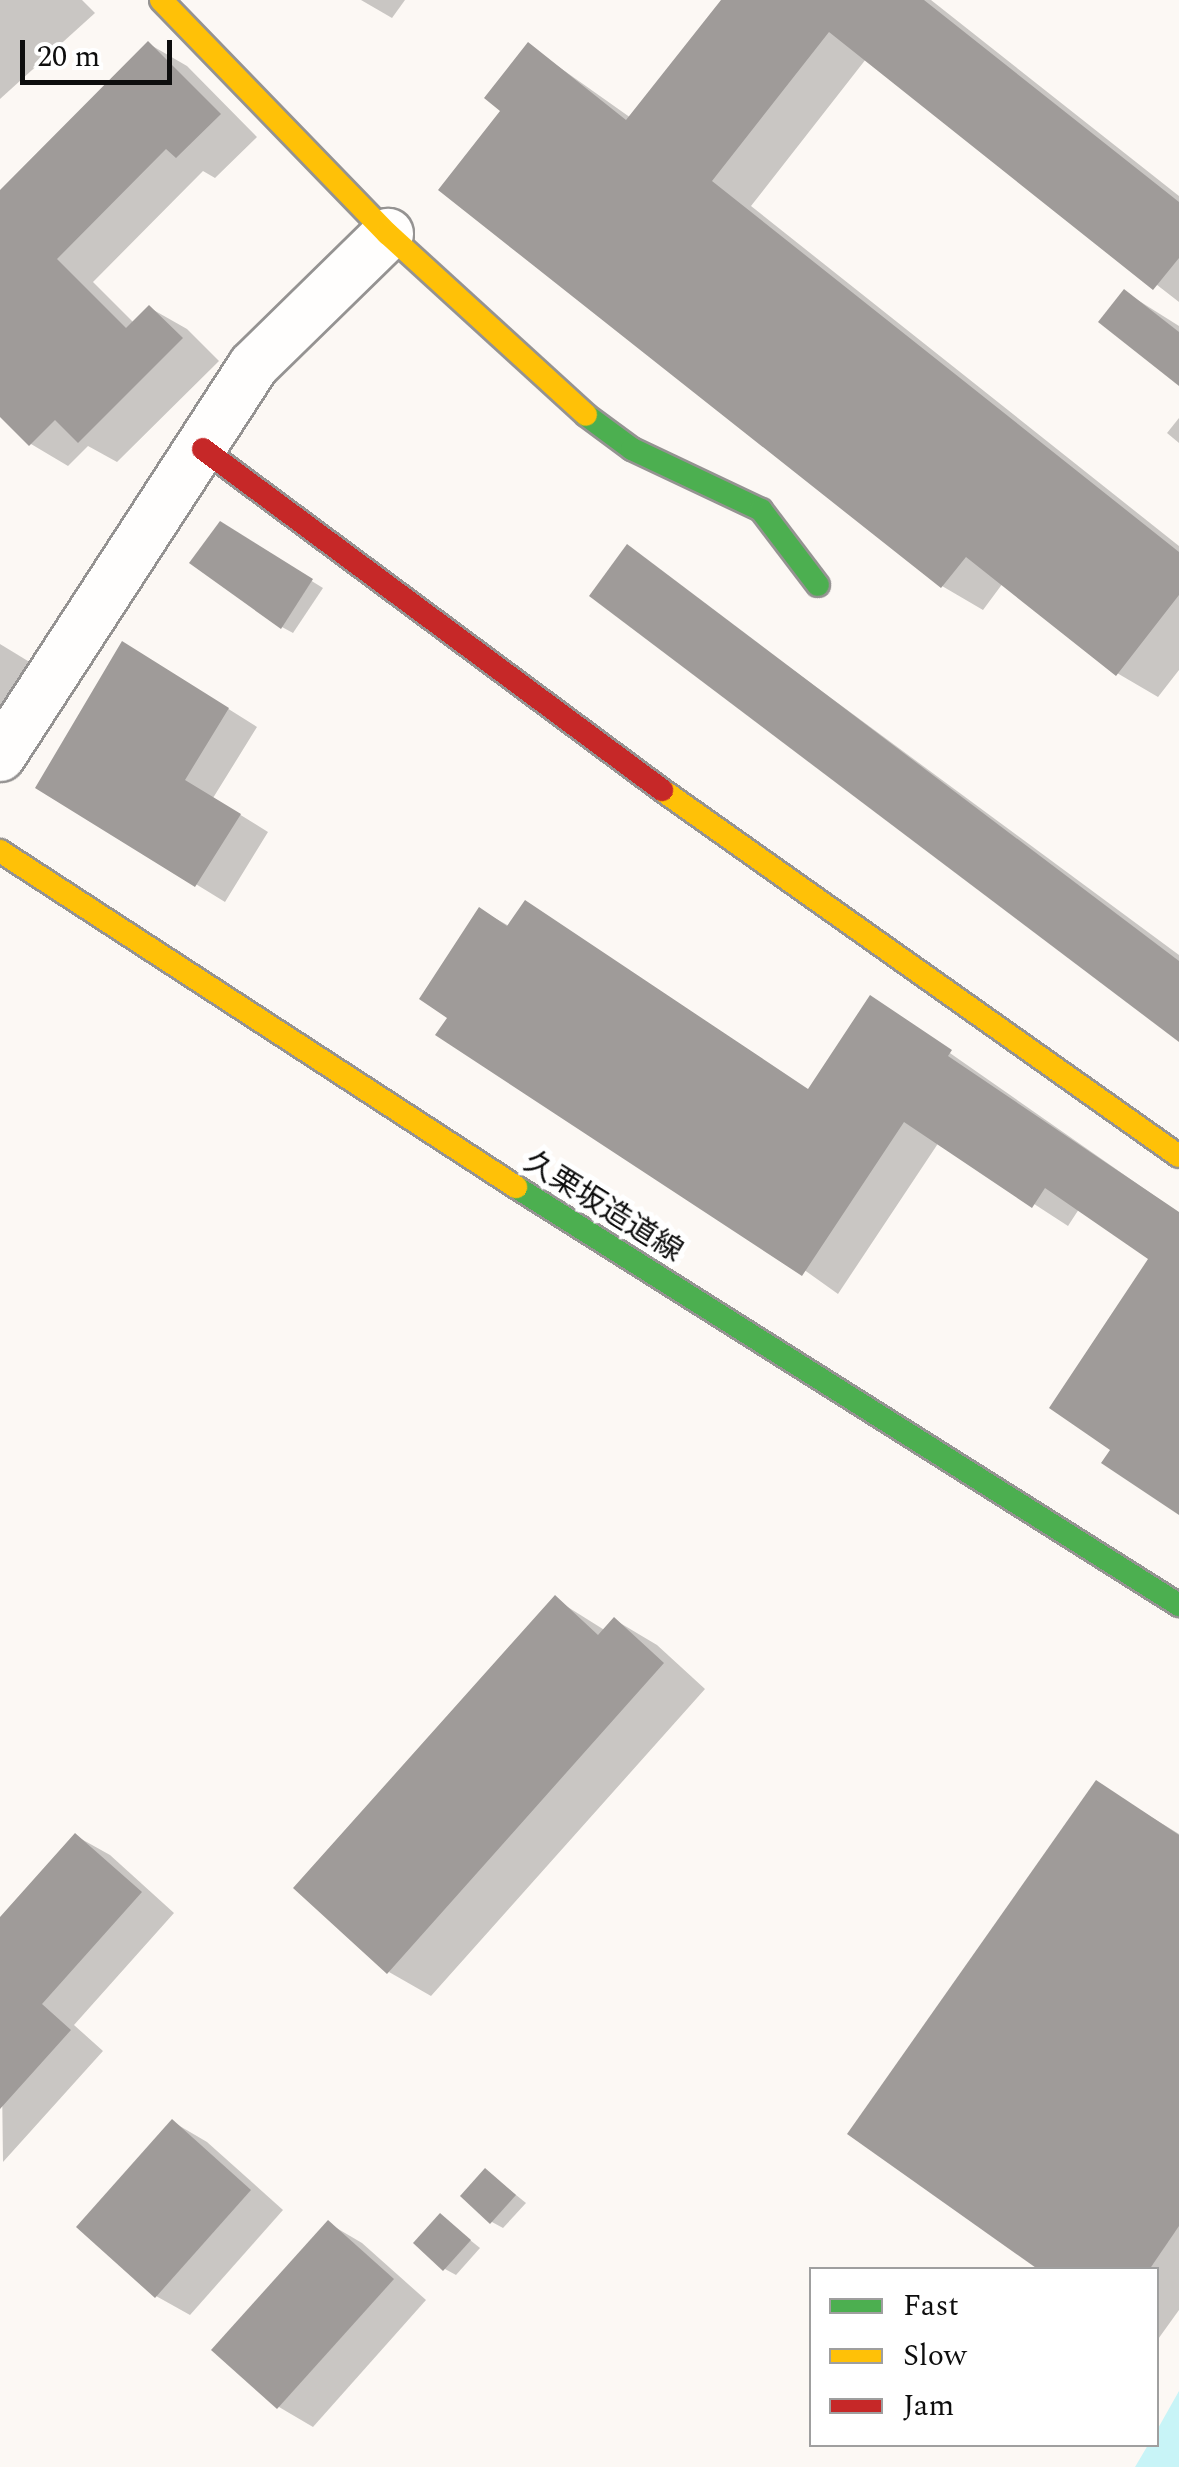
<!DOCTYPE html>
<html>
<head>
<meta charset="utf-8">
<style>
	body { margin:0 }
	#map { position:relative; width:1179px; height:2467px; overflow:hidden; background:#fcf8f4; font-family:Spectral,"Noto Sans JP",serif }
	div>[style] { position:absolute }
	.water>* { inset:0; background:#c8f4f7 }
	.shadow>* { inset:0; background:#0003 }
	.building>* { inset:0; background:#9f9b99 }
	.roads { filter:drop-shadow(2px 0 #959392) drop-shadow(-2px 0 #959392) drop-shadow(0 2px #959392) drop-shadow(0 -2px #959392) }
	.street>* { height:50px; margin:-25px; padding:0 25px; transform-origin:25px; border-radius:25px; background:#fffefd }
	.fast>* { height:22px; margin:-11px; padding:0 11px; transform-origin:11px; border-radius:11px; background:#4caf50 }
	.slow>* { height:22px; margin:-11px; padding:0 11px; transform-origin:11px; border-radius:11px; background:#ffc107 }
	.jam>* { height:22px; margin:-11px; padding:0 11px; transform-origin:11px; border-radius:11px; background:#c62828 }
	span { translate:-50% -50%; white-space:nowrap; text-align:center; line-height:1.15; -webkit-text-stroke:10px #fff; paint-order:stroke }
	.street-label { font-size:30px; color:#0e0e0e }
	.legend { position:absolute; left:809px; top:2267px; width:350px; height:180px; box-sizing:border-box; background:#fff; border:2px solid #9f9f9f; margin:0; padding:12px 18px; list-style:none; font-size:30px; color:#0e0e0e }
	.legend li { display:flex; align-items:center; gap:20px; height:50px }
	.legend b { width:50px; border:2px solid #9f9f9f }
	.scale { position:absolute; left:20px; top:40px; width:152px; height:45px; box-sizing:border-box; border:5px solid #0e0e0e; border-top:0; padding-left:12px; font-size:30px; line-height:35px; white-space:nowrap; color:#0e0e0e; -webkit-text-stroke:8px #fff; paint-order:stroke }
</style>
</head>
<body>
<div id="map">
	<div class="water">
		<div style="clip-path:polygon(1179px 2391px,1179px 2467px,1135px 2467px,1148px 2445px,1156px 2444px,1157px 2430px)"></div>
	</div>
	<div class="shadow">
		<div style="clip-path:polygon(0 0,82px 0,95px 13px,0 99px)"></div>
		<div style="clip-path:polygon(361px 0,405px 0,392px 18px)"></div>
		<div style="clip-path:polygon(724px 0,931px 0,1179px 196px,1179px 302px,866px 59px,751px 206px,1179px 546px,1179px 670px,1158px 697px,1117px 673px,1003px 583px,983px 610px,942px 586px,503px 110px,528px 45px,631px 118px)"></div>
		<div style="clip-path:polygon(149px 44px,187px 66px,257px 137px,215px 178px,203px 171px,93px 282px,134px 323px,150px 308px,187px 329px,219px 361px,117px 462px,88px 446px,68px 466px,31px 444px,0 413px,0 193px)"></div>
		<div style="clip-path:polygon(1125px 292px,1179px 326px,1179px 383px)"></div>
		<div style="clip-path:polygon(1179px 418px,1179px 443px,1167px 433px)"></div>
		<div style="clip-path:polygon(221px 525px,323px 588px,293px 633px,282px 627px)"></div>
		<div style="clip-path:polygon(628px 548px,1179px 955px,1179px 1036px)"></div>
		<div style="clip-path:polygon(0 644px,46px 672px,0 747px)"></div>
		<div style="clip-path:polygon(152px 661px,257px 727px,213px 798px,268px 832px,225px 902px,38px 787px)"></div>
		<div style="clip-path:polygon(480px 910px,810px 1091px,871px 998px,1179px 1213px,1179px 1512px,1113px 1449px,1152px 1258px,1079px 1209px,1068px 1226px,939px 1142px,838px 1294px,450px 1017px)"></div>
		<div style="clip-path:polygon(555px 1599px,606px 1631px,615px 1620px,657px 1645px,705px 1689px,431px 1996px,389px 1972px)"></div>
		<div style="clip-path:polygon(1096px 1783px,1179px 1834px,1179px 2310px,1156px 2342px,1156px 2270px,1044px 2270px)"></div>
		<div style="clip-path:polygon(76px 1836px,110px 1855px,174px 1913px,74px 2025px,103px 2051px,3px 2162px,0 1921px)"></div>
		<div style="clip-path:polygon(173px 2122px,207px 2142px,283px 2210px,190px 2315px,156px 2296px)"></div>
		<div style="clip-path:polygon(486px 2171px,526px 2203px,503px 2228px,492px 2222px)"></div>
		<div style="clip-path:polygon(440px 2216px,480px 2248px,456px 2275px,445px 2269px)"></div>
		<div style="clip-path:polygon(328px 2223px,362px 2243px,426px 2300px,313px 2427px,279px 2407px,215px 2350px)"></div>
	</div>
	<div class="building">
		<div style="clip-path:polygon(721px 0,924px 0,1179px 202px,1179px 258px,1153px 290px,829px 32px,712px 181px,1179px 552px,1179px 595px,1116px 676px,966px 557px,941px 588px,438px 190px,500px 111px,484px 98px,528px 42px,626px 120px)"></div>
		<div style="clip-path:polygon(148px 41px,221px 114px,176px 158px,166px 149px,57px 259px,126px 328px,149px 305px,183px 338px,78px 443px,55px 420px,29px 446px,0 417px,0 190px)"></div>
		<div style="clip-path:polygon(1124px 289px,1179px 332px,1179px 386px,1098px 322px)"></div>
		<div style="clip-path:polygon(220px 521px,313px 579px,281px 629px,189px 563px)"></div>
		<div style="clip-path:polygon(627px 544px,1179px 961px,1179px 1042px,589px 596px)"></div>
		<div style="clip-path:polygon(122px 641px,229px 708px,185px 780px,241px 814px,195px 887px,35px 788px)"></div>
		<div style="clip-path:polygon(525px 900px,808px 1089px,870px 995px,952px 1050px,948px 1056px,1179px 1212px,1179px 1515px,1101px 1463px,1110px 1450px,1049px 1408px,1148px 1259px,1045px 1188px,1032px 1208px,904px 1122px,802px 1276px,435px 1035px,447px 1018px,419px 999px,479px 907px,507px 926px)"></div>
		<div style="clip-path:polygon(555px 1595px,598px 1635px,614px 1617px,664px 1663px,387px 1974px,293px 1888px)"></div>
		<div style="clip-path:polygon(1096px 1780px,1179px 1835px,1179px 2226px,1149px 2270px,1039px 2270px,847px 2134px)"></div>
		<div style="clip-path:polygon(75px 1833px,142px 1892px,42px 2004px,71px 2030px,0 2109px,0 1917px)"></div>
		<div style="clip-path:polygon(172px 2119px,251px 2190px,155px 2298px,76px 2227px)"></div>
		<div style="clip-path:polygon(485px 2168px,516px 2195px,490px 2224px,460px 2196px)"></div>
		<div style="clip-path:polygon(440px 2213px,471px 2240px,443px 2271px,413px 2243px)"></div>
		<div style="clip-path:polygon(328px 2220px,394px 2279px,277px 2409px,211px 2350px)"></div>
	</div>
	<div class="roads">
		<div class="street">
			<div style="left:0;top:756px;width:465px;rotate:-57deg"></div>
			<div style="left:253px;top:366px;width:189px;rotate:-44.4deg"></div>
		</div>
		<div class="fast">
			<div style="left:586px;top:415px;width:57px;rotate:36.5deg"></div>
			<div style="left:632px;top:449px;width:143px;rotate:25.3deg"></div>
			<div style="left:761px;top:510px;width:94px;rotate:52.8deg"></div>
			<div style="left:516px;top:1187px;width:784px;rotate:32.23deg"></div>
		</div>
		<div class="slow">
			<div style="left:161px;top:0;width:326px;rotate:45.9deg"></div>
			<div style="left:388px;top:234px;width:268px;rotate:42.4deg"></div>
			<div style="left:662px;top:790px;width:633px;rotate:35.3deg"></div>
			<div style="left:0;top:851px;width:616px;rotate:33.07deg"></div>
		</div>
		<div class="jam">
			<div style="left:203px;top:449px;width:572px;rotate:36.61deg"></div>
		</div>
	</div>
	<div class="street-label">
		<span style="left:603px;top:1207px;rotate:32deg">久栗坂造道線</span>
	</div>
	<ul class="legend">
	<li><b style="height:12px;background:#4caf50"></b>Fast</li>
	<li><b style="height:12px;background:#ffc107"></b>Slow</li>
	<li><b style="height:12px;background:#c62828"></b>Jam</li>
	</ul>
	<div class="scale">20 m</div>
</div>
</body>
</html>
